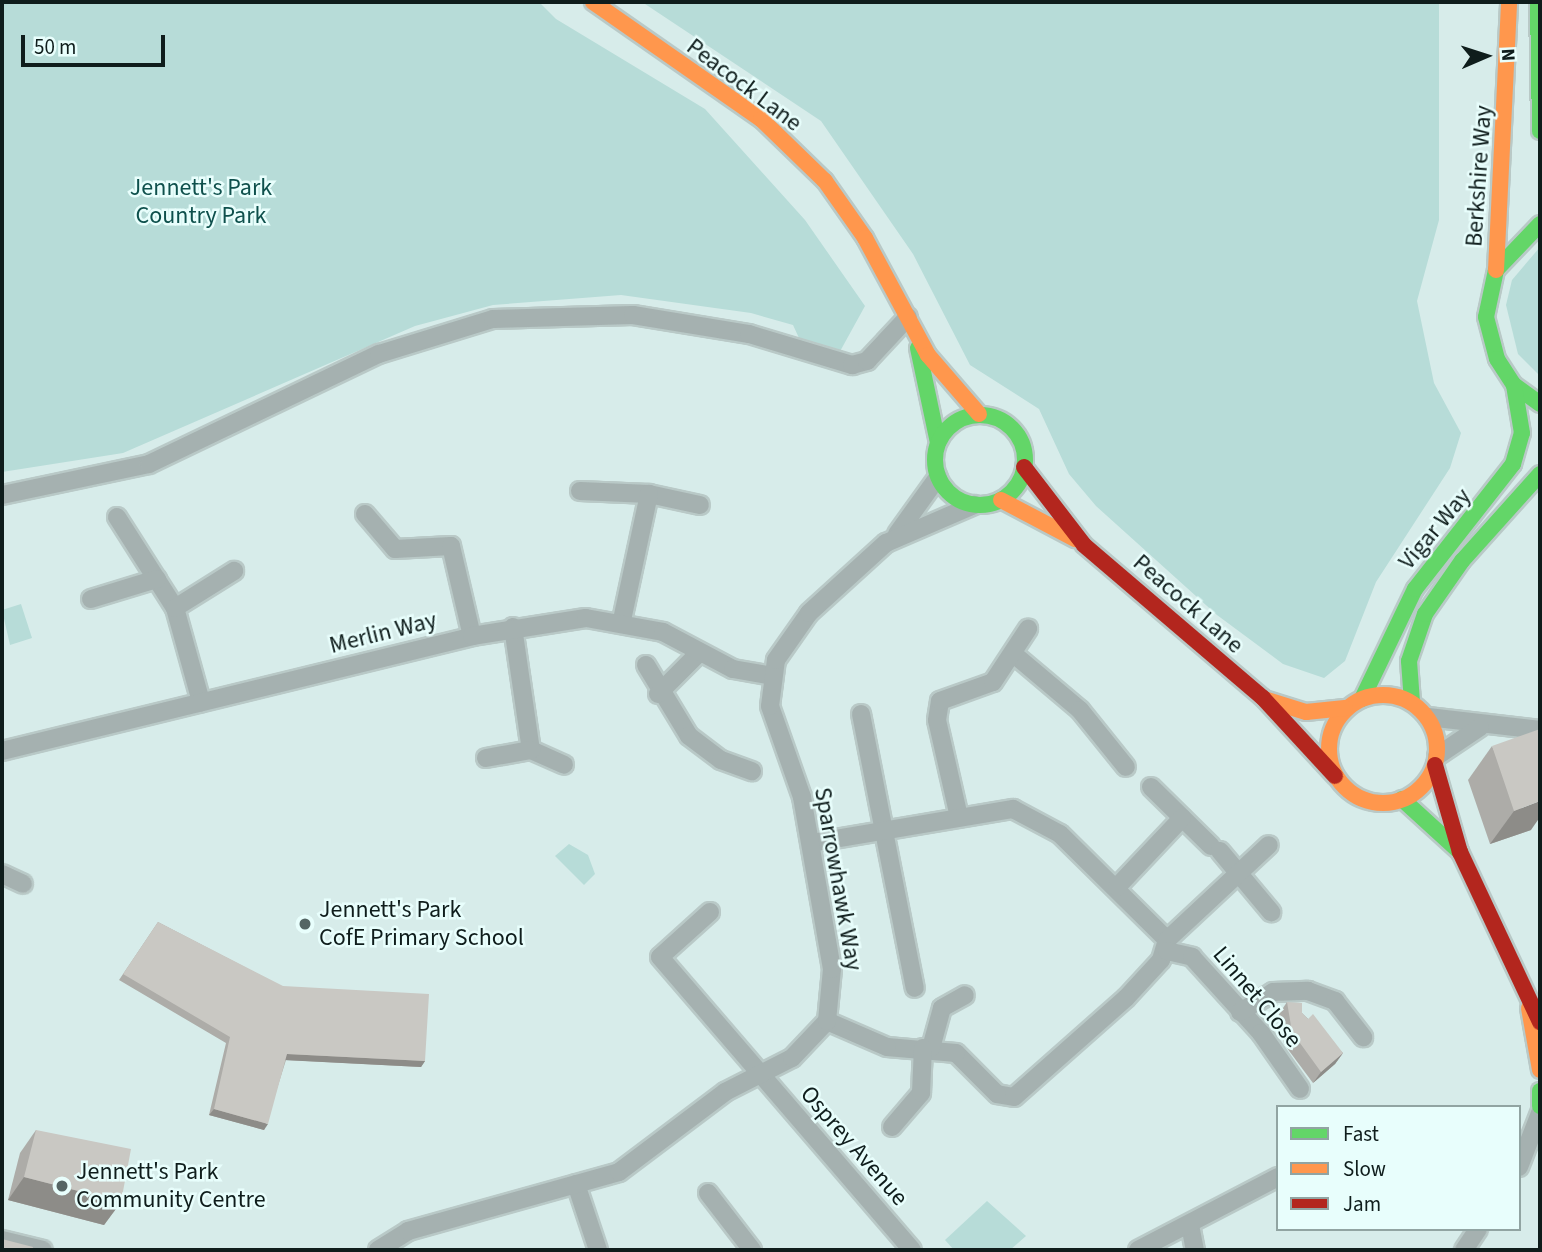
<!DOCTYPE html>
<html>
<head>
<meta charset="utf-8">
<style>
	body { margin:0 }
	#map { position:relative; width:1542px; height:1252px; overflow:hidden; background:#d7ecea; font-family:"Source Sans 3",sans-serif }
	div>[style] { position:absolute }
	.green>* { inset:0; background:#b7dcd8 }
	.roads { filter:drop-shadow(2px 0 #b9c9c7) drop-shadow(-2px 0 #b9c9c7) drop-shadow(0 2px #b9c9c7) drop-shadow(0 -2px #b9c9c7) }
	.street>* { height:18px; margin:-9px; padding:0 9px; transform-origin:9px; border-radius:9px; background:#a5b1b0 }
	.fast>* { height:16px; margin:-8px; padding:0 8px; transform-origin:8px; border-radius:8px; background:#63d668 }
	.fast>.ring { margin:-8px; padding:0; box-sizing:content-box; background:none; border:16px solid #63d668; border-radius:50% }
	.slow>* { height:16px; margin:-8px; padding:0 8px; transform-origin:8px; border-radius:8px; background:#ff974d }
	.slow>.ring { margin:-8px; padding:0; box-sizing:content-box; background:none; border:16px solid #ff974d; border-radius:50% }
	.jam>* { height:16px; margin:-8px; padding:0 8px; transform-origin:8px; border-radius:8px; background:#b3261e }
	.wall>* { inset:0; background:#adaca8 }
	.shaded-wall>* { inset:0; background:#8d8c88 }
	.building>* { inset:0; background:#c9c8c3 }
	.dots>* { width:19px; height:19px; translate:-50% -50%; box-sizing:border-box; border:4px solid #e8fefc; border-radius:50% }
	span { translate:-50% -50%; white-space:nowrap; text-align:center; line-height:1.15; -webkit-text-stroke:5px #e8fefc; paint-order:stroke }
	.street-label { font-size:24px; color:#0f1d1c }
	.park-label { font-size:24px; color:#0e504c }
	.poi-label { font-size:24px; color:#0f1d1c }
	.left { translate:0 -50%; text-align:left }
	.frame { position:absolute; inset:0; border:4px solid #0f1d1c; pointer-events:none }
	.legend { position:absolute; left:1276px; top:1105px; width:245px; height:126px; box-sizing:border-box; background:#e8fefc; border:2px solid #91a4a2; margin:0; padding:9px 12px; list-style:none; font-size:21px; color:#0f1d1c }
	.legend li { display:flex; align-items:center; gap:14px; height:35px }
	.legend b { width:35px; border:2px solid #91a4a2 }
	.north { position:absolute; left:1451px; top:21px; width:70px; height:70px; -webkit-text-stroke:5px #e8fefc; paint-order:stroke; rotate:87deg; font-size:19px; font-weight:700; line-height:28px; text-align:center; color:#0f1d1c }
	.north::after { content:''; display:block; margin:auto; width:24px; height:32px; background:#0f1d1c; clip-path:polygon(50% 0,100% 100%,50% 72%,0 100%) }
	.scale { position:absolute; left:21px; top:35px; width:144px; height:32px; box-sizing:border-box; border:4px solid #0f1d1c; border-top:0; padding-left:9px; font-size:21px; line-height:24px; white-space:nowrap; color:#0f1d1c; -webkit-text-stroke:5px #e8fefc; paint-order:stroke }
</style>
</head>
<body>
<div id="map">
	<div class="green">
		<div style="clip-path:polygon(2px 2px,539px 2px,556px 19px,705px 109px,805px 220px,865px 306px,838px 355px,799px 338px,793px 325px,751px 313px,621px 295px,493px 305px,415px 326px,123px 453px,2px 472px)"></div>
		<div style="clip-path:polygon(642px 2px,1439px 2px,1439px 220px,1417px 301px,1434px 383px,1461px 433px,1450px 468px,1376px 582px,1345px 661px,1324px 678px,1283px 664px,1217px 615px,1096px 506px,1069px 474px,1039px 409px,970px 365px,913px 254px,821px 121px)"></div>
		<div style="clip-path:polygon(1540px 247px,1540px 376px,1518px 354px,1506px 305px,1512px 280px)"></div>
		<div style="clip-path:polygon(21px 604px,32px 638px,10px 645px,2px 610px)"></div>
		<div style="clip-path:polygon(569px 844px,588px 855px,595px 874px,584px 885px,555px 856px)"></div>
		<div style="clip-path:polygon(987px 1201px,1026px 1236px,1010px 1250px,954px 1250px,945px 1240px)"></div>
	</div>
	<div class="roads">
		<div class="street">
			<div style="left:580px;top:491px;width:69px;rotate:2.5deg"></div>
			<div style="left:649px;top:494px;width:52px;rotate:12.2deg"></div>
			<div style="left:2px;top:495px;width:150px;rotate:-11.9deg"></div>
			<div style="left:149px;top:464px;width:255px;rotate:-25.6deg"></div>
			<div style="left:379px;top:354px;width:119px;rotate:-17.1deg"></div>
			<div style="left:493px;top:319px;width:140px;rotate:-1.6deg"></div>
			<div style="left:633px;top:315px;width:118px;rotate:9.3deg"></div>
			<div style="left:749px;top:334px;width:108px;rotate:16.8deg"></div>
			<div style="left:852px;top:365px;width:16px;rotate:-15deg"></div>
			<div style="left:867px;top:361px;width:60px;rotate:-47deg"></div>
			<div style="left:365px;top:514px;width:46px;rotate:49.4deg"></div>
			<div style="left:395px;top:549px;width:56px;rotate:-3.1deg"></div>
			<div style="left:451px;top:546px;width:92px;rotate:76.9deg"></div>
			<div style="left:117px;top:517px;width:108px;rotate:57.5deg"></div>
			<div style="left:175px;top:608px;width:98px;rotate:74.5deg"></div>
			<div style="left:897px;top:534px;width:70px;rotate:-54.3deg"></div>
			<div style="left:91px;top:599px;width:69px;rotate:-16.9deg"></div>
			<div style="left:175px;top:608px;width:70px;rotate:-32.1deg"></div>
			<div style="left:622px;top:620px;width:129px;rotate:-77.9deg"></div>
			<div style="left:513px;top:627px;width:124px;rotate:81.7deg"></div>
			<div style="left:531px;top:750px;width:36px;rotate:24deg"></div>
			<div style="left:1016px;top:656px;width:84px;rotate:40.2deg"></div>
			<div style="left:1080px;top:710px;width:73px;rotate:51.1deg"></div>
			<div style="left:646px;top:665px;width:83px;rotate:58.8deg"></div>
			<div style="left:689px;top:736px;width:40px;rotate:37deg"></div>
			<div style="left:721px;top:760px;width:33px;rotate:20deg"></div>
			<div style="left:658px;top:694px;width:57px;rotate:-45deg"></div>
			<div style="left:861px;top:714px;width:279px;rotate:78.9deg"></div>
			<div style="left:1428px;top:717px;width:113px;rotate:6.6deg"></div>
			<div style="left:2px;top:751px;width:484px;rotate:-13.7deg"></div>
			<div style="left:472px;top:636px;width:115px;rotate:-9deg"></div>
			<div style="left:586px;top:618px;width:78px;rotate:10.3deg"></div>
			<div style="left:663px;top:632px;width:79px;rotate:27.9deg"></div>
			<div style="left:733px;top:669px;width:40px;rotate:10deg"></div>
			<div style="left:1437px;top:756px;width:52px;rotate:-34deg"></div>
			<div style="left:486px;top:758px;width:46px;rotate:-10.1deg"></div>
			<div style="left:1151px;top:787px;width:84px;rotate:44.5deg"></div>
			<div style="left:959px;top:817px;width:99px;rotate:-102.8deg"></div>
			<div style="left:937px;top:720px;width:19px;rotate:-81deg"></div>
			<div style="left:940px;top:701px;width:56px;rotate:-19.7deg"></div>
			<div style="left:993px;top:682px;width:64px;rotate:-56.6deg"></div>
			<div style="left:811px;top:843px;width:205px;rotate:-9.6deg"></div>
			<div style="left:1013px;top:809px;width:53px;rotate:28deg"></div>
			<div style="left:1060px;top:834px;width:151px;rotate:44.7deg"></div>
			<div style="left:1167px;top:940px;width:21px;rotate:107deg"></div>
			<div style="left:1161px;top:960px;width:52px;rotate:132.6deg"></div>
			<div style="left:1126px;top:998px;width:149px;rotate:138.5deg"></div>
			<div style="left:1014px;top:1097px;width:17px;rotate:-170deg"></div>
			<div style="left:997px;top:1094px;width:58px;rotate:-135deg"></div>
			<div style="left:956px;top:1053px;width:69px;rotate:-175deg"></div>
			<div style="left:887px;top:1047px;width:65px;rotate:-156.6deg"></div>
			<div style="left:1220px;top:851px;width:80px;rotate:50.1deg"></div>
			<div style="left:2px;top:874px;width:23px;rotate:25deg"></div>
			<div style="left:1117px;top:887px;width:95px;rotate:-46.7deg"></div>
			<div style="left:710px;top:912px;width:67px;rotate:138deg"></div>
			<div style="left:660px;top:957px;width:386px;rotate:49.3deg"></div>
			<div style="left:1167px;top:940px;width:139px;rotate:-43deg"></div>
			<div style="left:1167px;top:951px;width:26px;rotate:13deg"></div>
			<div style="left:1192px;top:957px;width:103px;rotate:47.8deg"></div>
			<div style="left:1261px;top:1033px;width:68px;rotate:55.1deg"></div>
			<div style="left:1240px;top:1012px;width:39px;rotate:-31deg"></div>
			<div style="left:1273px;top:992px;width:35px;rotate:-2deg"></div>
			<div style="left:1308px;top:991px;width:29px;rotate:20deg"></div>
			<div style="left:1335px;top:1001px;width:46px;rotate:52.1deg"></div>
			<div style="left:931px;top:1048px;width:41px;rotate:-74.6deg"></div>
			<div style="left:942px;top:1008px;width:26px;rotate:-29deg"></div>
			<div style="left:892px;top:1127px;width:45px;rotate:-49.5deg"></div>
			<div style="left:921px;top:1093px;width:45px;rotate:-87.5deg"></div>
			<div style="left:1519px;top:1167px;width:58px;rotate:-68.7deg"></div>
			<div style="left:576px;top:1184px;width:70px;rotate:71.6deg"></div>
			<div style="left:708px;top:1193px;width:72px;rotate:52.3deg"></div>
			<div style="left:1190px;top:1225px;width:25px;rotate:79deg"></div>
			<div style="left:2px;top:1240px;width:42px;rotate:13.7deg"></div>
			<div style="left:378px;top:1250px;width:36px;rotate:-32deg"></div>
			<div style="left:408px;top:1231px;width:219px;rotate:-15.6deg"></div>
			<div style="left:619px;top:1172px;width:133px;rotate:-37deg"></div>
			<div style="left:725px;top:1092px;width:75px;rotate:-26.9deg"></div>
			<div style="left:792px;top:1058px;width:51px;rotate:-46.6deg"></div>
			<div style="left:827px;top:1021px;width:52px;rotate:-84.5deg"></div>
			<div style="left:832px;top:969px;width:175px;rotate:-99.9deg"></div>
			<div style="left:802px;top:797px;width:96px;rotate:-109.4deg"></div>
			<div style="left:770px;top:706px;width:46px;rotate:-82.6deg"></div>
			<div style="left:776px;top:660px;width:57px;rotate:-54.9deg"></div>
			<div style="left:809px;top:613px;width:104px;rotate:-42.3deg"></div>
			<div style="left:886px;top:543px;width:96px;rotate:-23.4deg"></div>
			<div style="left:1138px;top:1250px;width:158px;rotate:-27.5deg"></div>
			<div style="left:1464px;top:1250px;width:25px;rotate:-56deg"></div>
		</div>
		<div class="fast">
			<div style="left:1538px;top:2px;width:129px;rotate:89.1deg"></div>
			<div style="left:1540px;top:224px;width:64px;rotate:133.7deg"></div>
			<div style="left:1496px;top:270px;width:48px;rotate:102deg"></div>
			<div style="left:1486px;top:317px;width:43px;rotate:75.3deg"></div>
			<div style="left:1497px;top:359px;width:31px;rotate:57deg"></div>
			<div style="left:1514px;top:385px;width:32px;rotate:36deg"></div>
			<div style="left:918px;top:348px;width:97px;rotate:78.1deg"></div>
			<div class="ring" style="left:935px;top:415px;width:74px;height:74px"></div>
			<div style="left:1362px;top:699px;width:122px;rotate:-64.3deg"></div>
			<div style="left:1415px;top:589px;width:159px;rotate:-51.9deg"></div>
			<div style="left:1513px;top:464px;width:32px;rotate:-74deg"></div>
			<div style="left:1522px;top:433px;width:49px;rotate:-99.5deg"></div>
			<div style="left:1412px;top:702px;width:41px;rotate:-94.2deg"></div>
			<div style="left:1409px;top:661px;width:50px;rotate:-71.2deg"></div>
			<div style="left:1425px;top:614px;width:65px;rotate:-55.1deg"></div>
			<div style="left:1462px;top:561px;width:117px;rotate:-48.1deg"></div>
			<div style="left:1402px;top:799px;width:79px;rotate:42.4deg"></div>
			<div style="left:1540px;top:1091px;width:15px;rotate:90deg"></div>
		</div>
		<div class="slow">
			<div style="left:593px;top:2px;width:205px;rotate:34.9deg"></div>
			<div style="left:761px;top:119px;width:89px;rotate:44.1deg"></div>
			<div style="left:825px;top:181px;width:70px;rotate:54.9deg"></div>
			<div style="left:865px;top:238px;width:133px;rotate:61.7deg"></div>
			<div style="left:928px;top:355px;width:78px;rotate:49.2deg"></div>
			<div style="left:1496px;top:270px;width:268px;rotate:-87.2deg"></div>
			<div style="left:1001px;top:500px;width:84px;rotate:27.8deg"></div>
			<div class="ring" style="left:1329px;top:695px;width:92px;height:92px"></div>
			<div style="left:1267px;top:700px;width:41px;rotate:17.1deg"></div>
			<div style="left:1306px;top:712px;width:39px;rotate:-6deg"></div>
			<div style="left:1529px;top:1008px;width:63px;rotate:79.9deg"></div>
		</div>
		<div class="jam">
			<div style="left:1024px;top:467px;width:98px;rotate:52.4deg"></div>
			<div style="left:1084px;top:545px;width:235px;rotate:40.5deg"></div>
			<div style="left:1263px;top:698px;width:106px;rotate:47.3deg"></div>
			<div style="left:1435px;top:765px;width:91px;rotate:74deg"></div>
			<div style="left:1460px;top:852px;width:188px;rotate:64.8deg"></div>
		</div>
	</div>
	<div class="wall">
		<div style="clip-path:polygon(1492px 746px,1531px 830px,1490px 844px,1468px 780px)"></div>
		<div style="clip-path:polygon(158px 922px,425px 1061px,421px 1067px,286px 1060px,264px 1130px,209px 1115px,226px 1043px,119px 980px)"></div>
		<div style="clip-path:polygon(1287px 1002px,1302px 1013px,1343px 1053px,1335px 1064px,1313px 1083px,1284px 1044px,1279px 1014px)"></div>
		<div style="clip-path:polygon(36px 1130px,121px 1202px,104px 1225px,8px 1200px,20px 1153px)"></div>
	</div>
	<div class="shaded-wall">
		<div style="clip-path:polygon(1540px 801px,1540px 817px,1531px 830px,1490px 844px,1514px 811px)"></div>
		<div style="clip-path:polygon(1343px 1053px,1335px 1064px,1313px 1083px,1321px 1072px)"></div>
		<div style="clip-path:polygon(287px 1054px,425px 1061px,421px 1067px,283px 1060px)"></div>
		<div style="clip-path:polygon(214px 1109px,268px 1124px,264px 1130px,209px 1115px)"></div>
		<div style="clip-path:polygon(24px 1177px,121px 1202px,104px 1225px,8px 1200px)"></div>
	</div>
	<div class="building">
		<div style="clip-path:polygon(1540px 729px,1540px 750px,1539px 750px,1540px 754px,1540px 801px,1514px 811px,1492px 746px)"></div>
		<div style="clip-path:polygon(158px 922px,283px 986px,429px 994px,425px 1061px,287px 1054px,268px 1124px,214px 1109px,230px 1037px,123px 974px)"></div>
		<div style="clip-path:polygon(1287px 1002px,1302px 1003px,1302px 1013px,1308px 1019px,1313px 1014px,1343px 1053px,1321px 1072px,1292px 1032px)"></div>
		<div style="clip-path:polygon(36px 1130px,131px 1149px,121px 1202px,24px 1177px)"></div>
		<div style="clip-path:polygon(2px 1239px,33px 1247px,32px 1250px,2px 1250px)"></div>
	</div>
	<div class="dots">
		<div style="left:305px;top:924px;background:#556564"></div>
		<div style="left:62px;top:1186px;background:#556564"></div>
	</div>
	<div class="street-label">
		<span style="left:744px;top:85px;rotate:37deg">Peacock Lane</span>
		<span style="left:1479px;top:176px;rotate:-86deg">Berkshire Way</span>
		<span style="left:1435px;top:529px;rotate:-50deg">Vigar Way</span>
		<span style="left:1188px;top:604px;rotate:41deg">Peacock Lane</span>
		<span style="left:383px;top:633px;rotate:-14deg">Merlin Way</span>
		<span style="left:838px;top:879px;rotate:80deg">Sparrowhawk Way</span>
		<span style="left:1257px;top:997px;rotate:50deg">Linnet Close</span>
		<span style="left:854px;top:1146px;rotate:49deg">Osprey Avenue</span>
	</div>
	<div class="park-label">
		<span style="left:201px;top:202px">Jennett's Park<br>Country Park</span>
	</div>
	<div class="poi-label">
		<span class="left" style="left:319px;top:924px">Jennett's Park<br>CofE Primary School</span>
		<span class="left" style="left:76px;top:1186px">Jennett's Park<br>Community Centre</span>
	</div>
	<div class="frame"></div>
	<ul class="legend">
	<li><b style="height:9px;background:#63d668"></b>Fast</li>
	<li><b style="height:9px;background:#ff974d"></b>Slow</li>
	<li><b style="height:9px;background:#b3261e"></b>Jam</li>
	</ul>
	<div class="north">N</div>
	<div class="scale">50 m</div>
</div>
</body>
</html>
